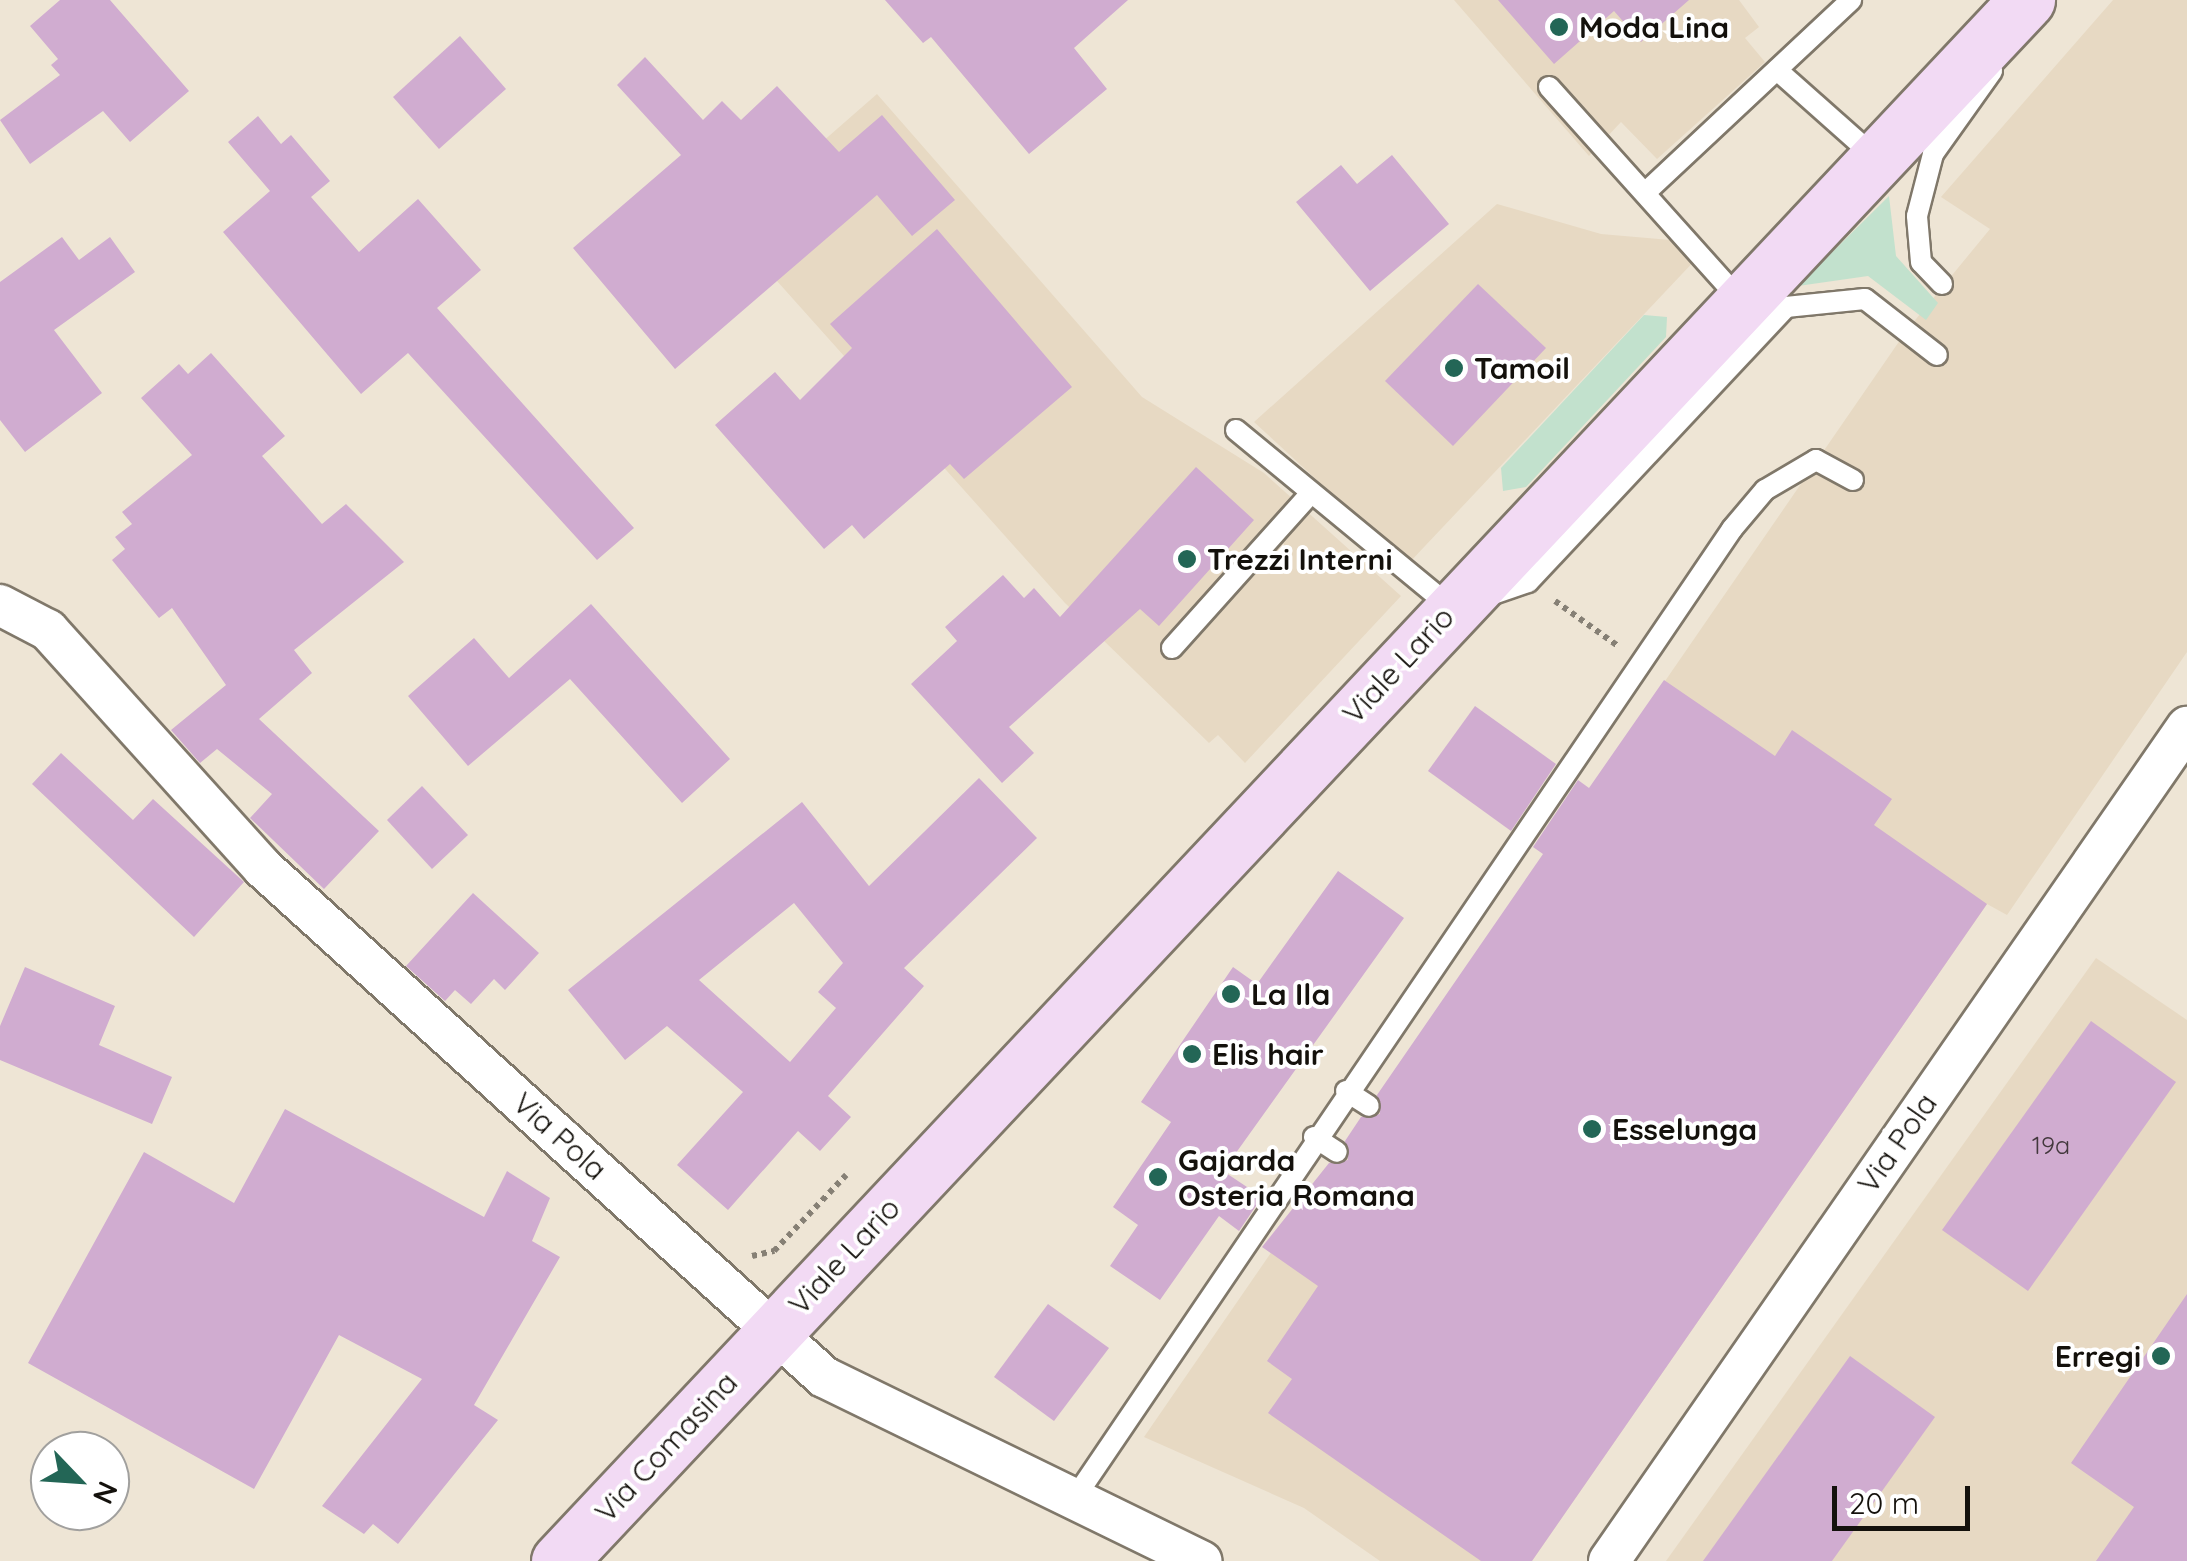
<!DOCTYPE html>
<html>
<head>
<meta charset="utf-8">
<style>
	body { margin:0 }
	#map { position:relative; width:2187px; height:1561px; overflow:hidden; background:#eee5d5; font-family:Quicksand,sans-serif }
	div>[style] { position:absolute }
	.built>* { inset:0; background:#e7d9c3 }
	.green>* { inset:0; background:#c2e1cd }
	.building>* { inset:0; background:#d0acd0 }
	.path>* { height:6px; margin-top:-3px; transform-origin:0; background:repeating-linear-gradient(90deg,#868075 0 5px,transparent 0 10px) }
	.roads { filter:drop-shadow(2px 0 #80786a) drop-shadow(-2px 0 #80786a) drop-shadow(0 2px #80786a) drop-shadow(0 -2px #80786a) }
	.service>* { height:20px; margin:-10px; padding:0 10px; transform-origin:10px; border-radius:10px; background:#fff }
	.minor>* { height:40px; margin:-20px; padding:0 20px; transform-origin:20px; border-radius:20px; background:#fff }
	.secondary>* { height:55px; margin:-27.5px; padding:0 27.5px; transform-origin:27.5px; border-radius:27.5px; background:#f2daf4 }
	.dots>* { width:28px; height:28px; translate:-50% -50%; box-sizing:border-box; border:5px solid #fff; border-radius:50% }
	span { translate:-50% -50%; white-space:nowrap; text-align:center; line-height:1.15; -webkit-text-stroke:8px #fff; paint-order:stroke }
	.number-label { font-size:25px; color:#43383d }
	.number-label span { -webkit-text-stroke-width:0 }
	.poi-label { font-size:30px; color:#14110c; font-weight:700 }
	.left { translate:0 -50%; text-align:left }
	.right { translate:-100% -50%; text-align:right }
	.street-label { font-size:30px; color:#14110c }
	.north { position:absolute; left:30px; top:1431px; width:100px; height:100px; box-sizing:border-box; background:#fff; border:2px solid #a1a09e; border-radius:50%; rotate:115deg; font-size:28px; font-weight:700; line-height:40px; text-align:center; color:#14110c }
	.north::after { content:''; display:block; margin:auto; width:35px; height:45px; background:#236656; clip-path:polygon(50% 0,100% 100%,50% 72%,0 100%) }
	.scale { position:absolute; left:1832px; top:1486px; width:138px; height:45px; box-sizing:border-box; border:5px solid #14110c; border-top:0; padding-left:12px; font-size:30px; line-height:35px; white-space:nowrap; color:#14110c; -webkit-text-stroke:8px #fff; paint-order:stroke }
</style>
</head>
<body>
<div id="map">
	<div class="built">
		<div style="clip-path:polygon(1454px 0,1739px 0,1759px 27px,1745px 38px,1765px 62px,1657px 159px,1621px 122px,1589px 156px)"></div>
		<div style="clip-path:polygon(2113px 0,2187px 0,2187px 652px,2007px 915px,1987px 904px,1532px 1561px,1380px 1561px,1304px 1508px,1144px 1437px,1907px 330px,1990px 229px,1941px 197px)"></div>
		<div style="clip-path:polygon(877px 94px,1142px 397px,1264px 473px,1401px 596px,1245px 763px,1218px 735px,1209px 743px,1065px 603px,727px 225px)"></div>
		<div style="clip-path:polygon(1497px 204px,1601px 234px,1682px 241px,1699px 256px,1408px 564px,1254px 422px)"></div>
		<div style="clip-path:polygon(2096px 958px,2187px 1020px,2187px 1561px,1666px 1561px)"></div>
	</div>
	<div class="green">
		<div style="clip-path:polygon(1889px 196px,1896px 256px,1938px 303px,1926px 320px,1868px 276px,1798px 286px)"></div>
		<div style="clip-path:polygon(1644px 315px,1667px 317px,1666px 337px,1526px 487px,1503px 491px,1501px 468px)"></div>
	</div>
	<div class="building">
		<div style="clip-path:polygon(60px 0,110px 0,189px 91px,130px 142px,103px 111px,30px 164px,0 120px,60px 75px,51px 65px,58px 59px,30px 26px)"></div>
		<div style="clip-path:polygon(885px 0,1128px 0,1074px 48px,1107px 89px,1029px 154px,931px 37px,923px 43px)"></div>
		<div style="clip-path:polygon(1498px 0,1689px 0,1641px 42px,1614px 11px,1554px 64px)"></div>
		<div style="clip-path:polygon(460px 36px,506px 89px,439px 149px,393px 97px)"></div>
		<div style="clip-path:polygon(645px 57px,703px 120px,722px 101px,741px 120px,777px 86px,839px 152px,882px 115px,955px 200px,912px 236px,877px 195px,675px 369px,573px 248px,681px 155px,617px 85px)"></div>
		<div style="clip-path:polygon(258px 116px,281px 144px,291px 135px,330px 181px,311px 197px,359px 252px,418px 199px,481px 270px,437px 308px,634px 528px,597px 560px,408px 353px,361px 394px,223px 232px,270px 191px,228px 142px)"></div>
		<div style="clip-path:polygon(1392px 155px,1449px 224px,1370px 291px,1296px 202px,1341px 165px,1357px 184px)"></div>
		<div style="clip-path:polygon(937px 229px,1072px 387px,964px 479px,950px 464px,864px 539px,852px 525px,824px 549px,715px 425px,775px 372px,800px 400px,852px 348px,830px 324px)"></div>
		<div style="clip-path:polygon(62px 237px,79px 260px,110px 237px,135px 272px,54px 330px,102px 393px,25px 452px,0 420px,0 282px)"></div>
		<div style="clip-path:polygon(1478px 284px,1546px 348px,1453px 446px,1385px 381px)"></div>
		<div style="clip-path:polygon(211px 353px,285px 436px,262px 456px,322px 524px,346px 504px,404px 562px,294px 650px,312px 673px,259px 719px,379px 831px,324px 889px,250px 818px,272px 794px,217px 749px,200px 763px,171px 730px,226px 685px,172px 608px,159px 618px,112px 560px,125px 549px,115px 537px,132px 524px,122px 512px,192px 455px,141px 398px,179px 364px,188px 374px)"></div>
		<div style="clip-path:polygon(1196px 467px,1254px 520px,1159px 626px,1140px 609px,1009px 727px,1034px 753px,1002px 783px,911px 684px,957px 641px,945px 627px,1003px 575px,1024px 598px,1034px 588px,1060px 617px)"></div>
		<div style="clip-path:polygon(591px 604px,730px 759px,682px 803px,570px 679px,468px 766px,408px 696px,474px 638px,509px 678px)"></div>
		<div style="clip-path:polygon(1664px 680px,1775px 756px,1792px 730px,1892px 799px,1874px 825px,1987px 904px,1532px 1561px,1481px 1561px,1268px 1413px,1292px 1379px,1267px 1361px,1318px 1286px,1262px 1247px,1329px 1163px,1348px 1160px,1345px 1141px,1361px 1117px,1380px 1114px,1377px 1095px,1543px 854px,1533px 847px,1578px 780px,1589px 788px)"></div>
		<div style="clip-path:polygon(1475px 706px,1556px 764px,1511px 831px,1428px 771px)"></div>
		<div style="clip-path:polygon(61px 753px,133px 820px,153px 799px,244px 882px,194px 937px,32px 784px)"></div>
		<div style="clip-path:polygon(evenodd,979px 778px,1037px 838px,904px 968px,924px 986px,828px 1096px,851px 1117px,820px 1151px,798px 1131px,728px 1210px,677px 1165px,743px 1092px,667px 1026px,625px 1060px,568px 990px,802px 802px,869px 886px,979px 778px,794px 903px,843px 963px,818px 992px,836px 1008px,790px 1062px,699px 980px,794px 903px)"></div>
		<div style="clip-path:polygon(422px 786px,468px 835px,432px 869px,387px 820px)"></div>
		<div style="clip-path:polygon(1338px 871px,1404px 918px,1223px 1171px,1262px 1197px,1239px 1231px,1219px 1216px,1160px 1300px,1110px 1266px,1138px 1225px,1113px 1207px,1171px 1122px,1141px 1102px,1233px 967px,1257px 984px)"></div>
		<div style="clip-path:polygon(473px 893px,539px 953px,505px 990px,494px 979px,471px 1004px,455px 990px,445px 1001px,406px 966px)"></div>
		<div style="clip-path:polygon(25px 967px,115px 1006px,99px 1045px,172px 1077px,152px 1124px,0 1060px,0 1026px)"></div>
		<div style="clip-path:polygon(2091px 1021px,2176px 1082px,2028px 1291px,1942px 1230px)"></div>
		<div style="clip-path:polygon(285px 1109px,484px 1217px,507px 1171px,550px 1198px,532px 1241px,560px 1257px,474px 1405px,498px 1420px,398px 1544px,373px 1524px,364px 1534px,322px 1506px,422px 1379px,339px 1335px,254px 1489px,28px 1363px,144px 1152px,234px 1203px)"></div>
		<div style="clip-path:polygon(2187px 1294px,2187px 1561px,2096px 1561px,2134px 1507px,2071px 1463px)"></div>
		<div style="clip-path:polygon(1048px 1304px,1109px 1348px,1054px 1421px,994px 1377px)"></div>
		<div style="clip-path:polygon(1850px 1356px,1935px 1417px,1832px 1561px,1703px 1561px)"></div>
	</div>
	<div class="path">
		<div style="left:1555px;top:601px;width:77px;rotate:35.5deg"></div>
		<div style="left:752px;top:1256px;width:23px;rotate:-13deg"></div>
		<div style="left:774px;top:1251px;width:105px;rotate:-46.5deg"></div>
	</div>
	<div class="roads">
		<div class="service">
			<div style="left:1777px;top:70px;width:132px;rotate:41.6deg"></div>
			<div style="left:1549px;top:87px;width:286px;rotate:48.1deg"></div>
			<div style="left:1646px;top:192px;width:281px;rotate:-43.1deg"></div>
			<div style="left:1942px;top:284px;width:30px;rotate:-134deg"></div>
			<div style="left:1921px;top:262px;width:46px;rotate:-95deg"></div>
			<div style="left:1917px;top:216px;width:64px;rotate:-75.5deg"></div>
			<div style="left:1933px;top:154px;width:102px;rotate:-54.6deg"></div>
			<div style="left:1236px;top:430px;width:281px;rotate:39.5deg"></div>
			<div style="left:1490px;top:595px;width:40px;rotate:-18.9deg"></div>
			<div style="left:1528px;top:582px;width:377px;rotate:-46.8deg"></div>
			<div style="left:1786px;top:307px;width:79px;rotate:-5.8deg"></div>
			<div style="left:1865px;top:299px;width:91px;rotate:37.9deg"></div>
			<div style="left:1172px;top:648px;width:208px;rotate:-48.1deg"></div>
			<div style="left:1346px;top:1091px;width:27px;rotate:33deg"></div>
			<div style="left:1314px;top:1137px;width:27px;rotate:33deg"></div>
			<div style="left:1072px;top:1502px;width:1176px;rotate:-55.85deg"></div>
			<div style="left:1732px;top:529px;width:51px;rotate:-49.8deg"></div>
			<div style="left:1765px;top:490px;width:59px;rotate:-30.5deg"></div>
			<div style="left:1816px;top:460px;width:42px;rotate:28.4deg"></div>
		</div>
		<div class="minor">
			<div style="left:0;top:605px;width:54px;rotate:27.5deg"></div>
			<div style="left:48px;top:630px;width:321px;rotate:47.9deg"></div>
			<div style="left:263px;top:868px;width:757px;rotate:42.22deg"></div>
			<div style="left:824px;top:1377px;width:420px;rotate:26deg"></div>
			<div style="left:1609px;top:1561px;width:1015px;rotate:-55.28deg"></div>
		</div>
		<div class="secondary">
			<div style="left:559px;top:1561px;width:2143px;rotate:-46.76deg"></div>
		</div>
	</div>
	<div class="dots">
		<div style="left:1559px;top:27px;background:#236656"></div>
		<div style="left:1454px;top:368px;background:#236656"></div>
		<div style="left:1187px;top:559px;background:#236656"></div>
		<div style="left:1231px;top:994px;background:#236656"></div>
		<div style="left:1192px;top:1054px;background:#236656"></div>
		<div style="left:1592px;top:1129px;background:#236656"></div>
		<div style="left:1158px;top:1177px;background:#236656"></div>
		<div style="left:2161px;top:1356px;background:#236656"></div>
	</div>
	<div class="number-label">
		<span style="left:2051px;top:1145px">19a</span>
	</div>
	<div class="poi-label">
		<span class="left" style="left:1579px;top:27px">Moda Lina</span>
		<span class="left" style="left:1474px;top:368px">Tamoil</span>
		<span class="left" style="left:1207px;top:559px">Trezzi Interni</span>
		<span class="left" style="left:1251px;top:994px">La Ila</span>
		<span class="left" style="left:1212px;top:1054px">Elis hair</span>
		<span class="left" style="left:1612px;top:1129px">Esselunga</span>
		<span class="left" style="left:1178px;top:1177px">Gajarda<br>Osteria Romana</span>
		<span class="right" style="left:2141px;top:1356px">Erregi</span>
	</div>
	<div class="street-label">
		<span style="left:1398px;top:665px;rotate:-47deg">Viale Lario</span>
		<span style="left:560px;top:1136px;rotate:42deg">Via Pola</span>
		<span style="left:1897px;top:1143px;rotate:-55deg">Via Pola</span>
		<span style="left:844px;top:1256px;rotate:-47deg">Viale Lario</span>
		<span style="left:666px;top:1447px;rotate:-47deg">Via Comasina</span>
	</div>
	<div class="north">N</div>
	<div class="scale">20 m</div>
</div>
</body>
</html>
